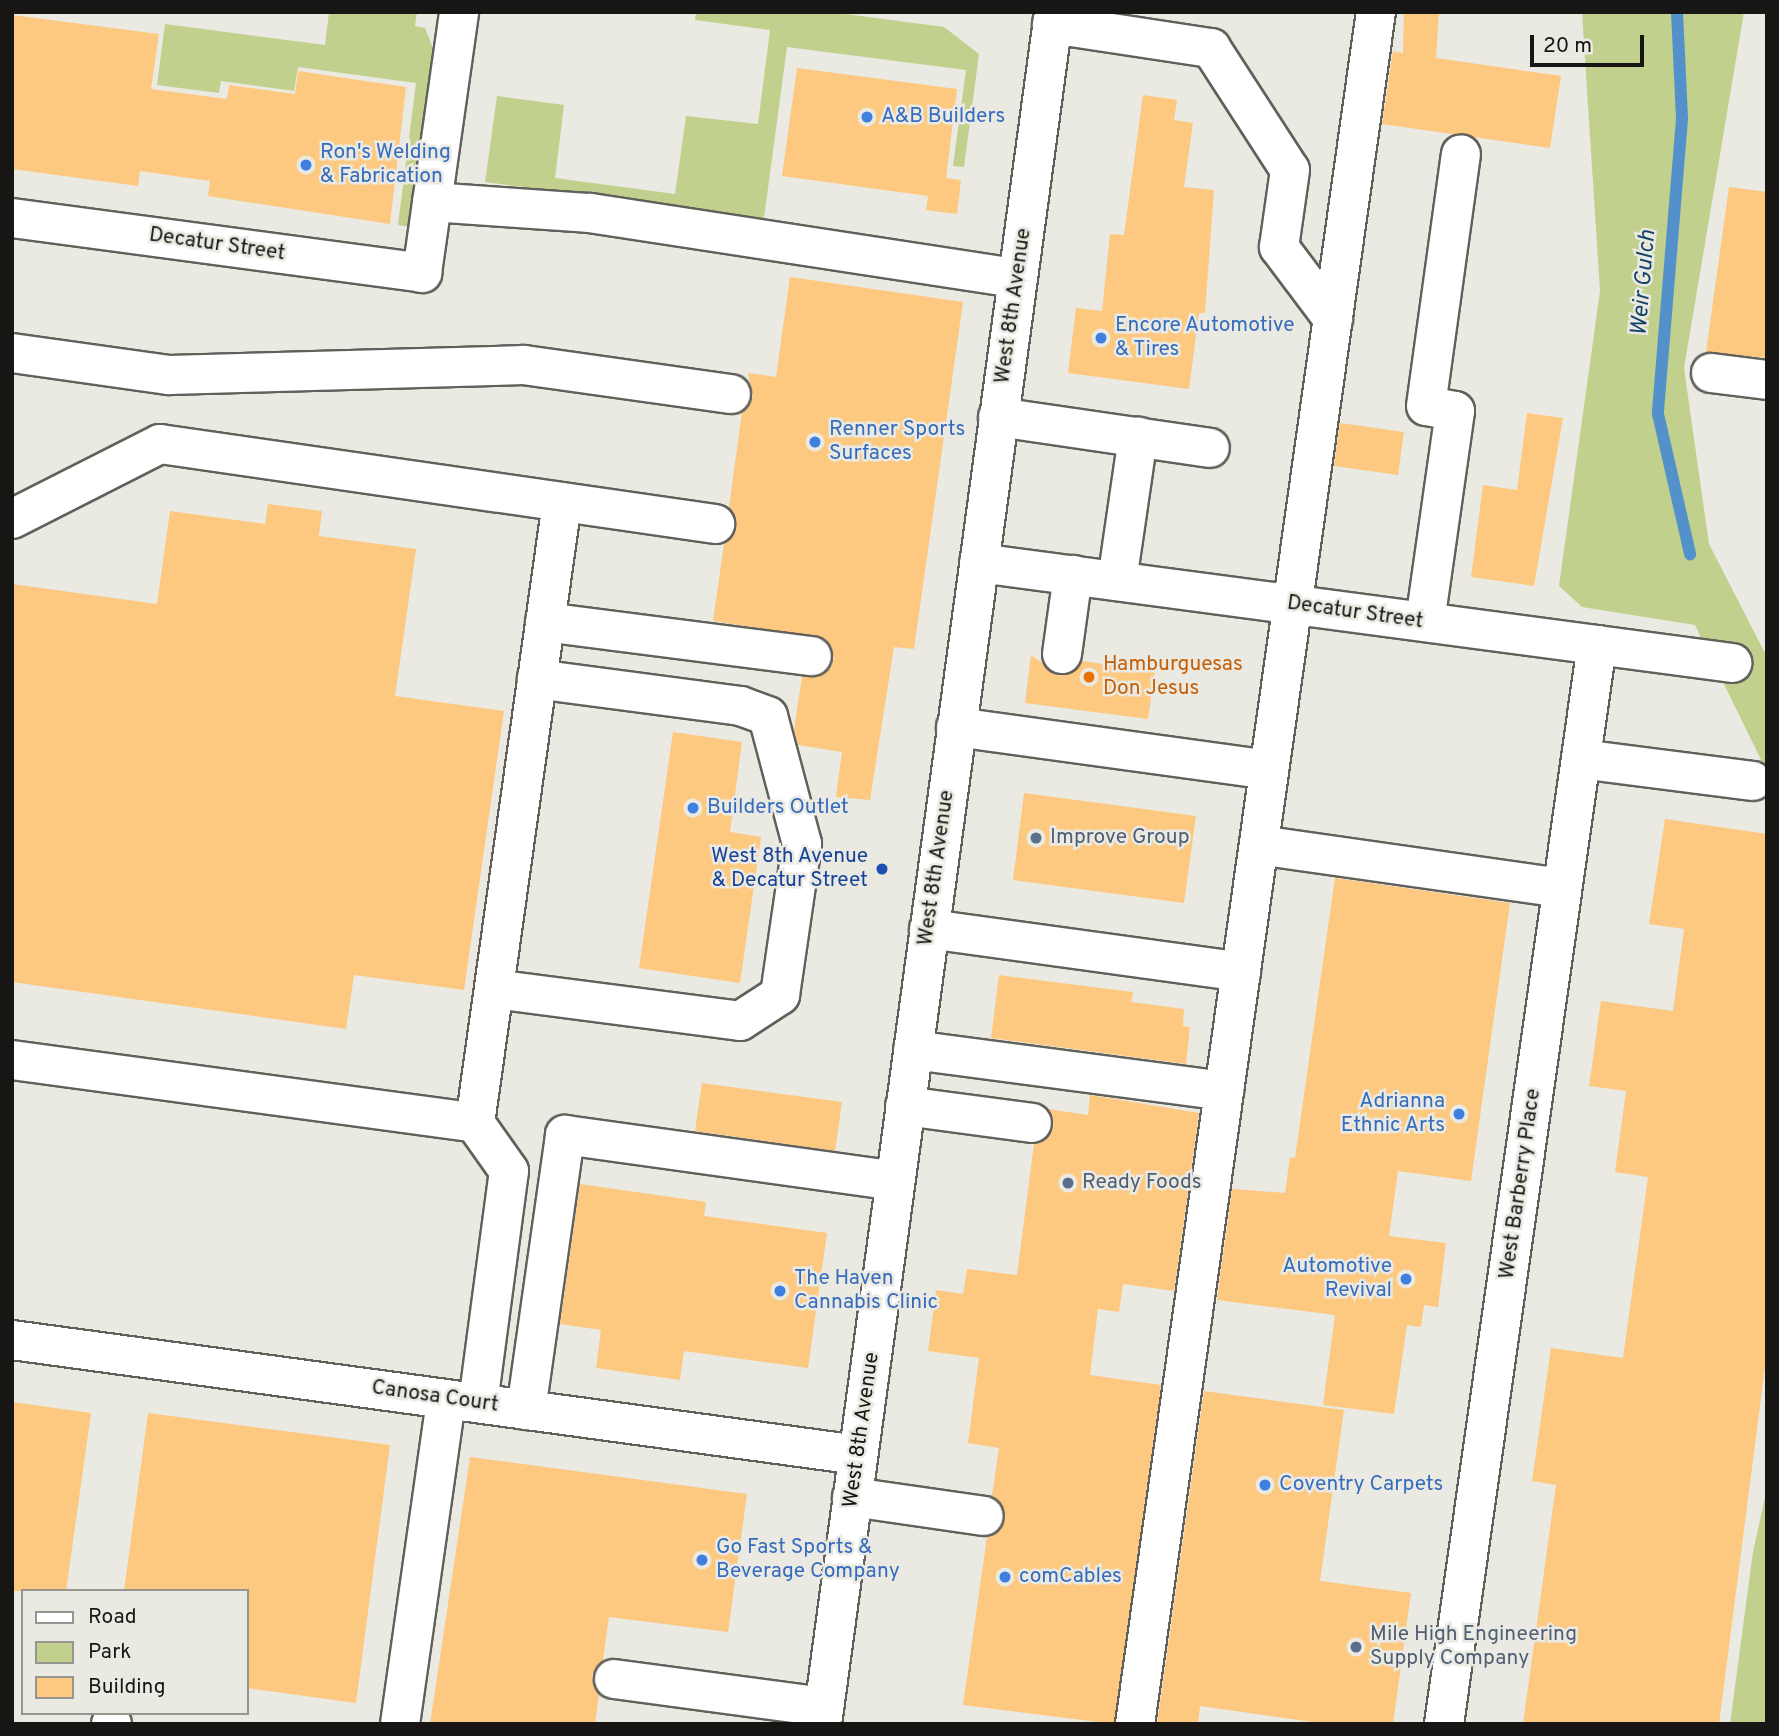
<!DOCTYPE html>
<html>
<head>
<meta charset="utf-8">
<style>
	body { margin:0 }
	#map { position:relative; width:1779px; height:1736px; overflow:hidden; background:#eae9e2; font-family:Overpass,sans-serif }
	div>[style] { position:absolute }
	.green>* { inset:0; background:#c1d08d }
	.stream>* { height:12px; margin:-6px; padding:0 6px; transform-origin:6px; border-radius:6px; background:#5291ca }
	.building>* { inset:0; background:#fdc980 }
	.roads { filter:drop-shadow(2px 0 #61605b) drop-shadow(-2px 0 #61605b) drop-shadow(0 2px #61605b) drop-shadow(0 -2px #61605b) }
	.minor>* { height:38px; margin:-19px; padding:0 19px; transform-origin:19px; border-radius:19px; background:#fff }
	.major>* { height:38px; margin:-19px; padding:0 19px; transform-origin:19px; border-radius:19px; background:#fff }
	.dots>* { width:19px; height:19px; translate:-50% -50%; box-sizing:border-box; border:4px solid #eae9e2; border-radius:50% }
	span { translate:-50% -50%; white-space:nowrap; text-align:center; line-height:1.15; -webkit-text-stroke:5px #eae9e2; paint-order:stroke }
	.shop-label { font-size:21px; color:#366cbe }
	.left { translate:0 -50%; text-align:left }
	.right { translate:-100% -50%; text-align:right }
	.street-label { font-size:21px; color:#171614 }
	.food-label { font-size:21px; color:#c56008 }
	.service-label { font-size:21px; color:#4e5e75 }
	.transit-label { font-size:21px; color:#164399 }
	.water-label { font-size:23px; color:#144369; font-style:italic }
	.frame { position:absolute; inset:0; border:14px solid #171614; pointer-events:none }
	.legend { position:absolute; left:21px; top:1589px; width:228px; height:126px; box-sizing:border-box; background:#eae9e2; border:2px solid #969590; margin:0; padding:9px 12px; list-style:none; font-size:21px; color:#171614 }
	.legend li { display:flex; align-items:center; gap:14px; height:35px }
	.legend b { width:35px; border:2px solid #969590 }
	.scale { position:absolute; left:1530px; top:35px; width:114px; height:32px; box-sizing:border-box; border:4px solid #171614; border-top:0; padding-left:9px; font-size:21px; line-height:24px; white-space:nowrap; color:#171614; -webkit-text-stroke:5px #eae9e2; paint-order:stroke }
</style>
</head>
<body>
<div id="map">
	<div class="green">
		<div style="clip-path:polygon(329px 12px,417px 12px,415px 26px,425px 28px,436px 56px,413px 227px,398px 225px,416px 83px,298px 67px,294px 91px,221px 81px,219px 93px,157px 85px,165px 24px,325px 45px)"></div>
		<div style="clip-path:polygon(696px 12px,830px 12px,944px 27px,979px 54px,964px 167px,953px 166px,966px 70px,787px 47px,764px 218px,485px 182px,497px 96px,564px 105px,555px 178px,675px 194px,686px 116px,758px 124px,770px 30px,695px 20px)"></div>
		<div style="clip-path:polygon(1582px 12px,1744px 12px,1684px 368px,1709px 544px,1767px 657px,1767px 772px,1695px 625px,1582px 607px,1559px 586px,1600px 291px)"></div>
		<div style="clip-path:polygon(1767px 1488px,1767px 1724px,1730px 1724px,1753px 1552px)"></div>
	</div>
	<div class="stream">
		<div style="left:1677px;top:12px;width:107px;rotate:87.3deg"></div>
		<div style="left:1682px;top:119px;width:296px;rotate:94.7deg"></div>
		<div style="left:1658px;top:414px;width:144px;rotate:77.1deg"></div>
	</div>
	<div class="building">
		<div style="clip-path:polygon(1404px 12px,1439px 12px,1436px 58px,1561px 76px,1550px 148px,1382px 124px,1393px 51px,1403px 53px)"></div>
		<div style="clip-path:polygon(12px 15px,159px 34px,151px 89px,227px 99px,229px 85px,295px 94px,298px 71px,406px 87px,390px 224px,208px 196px,210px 181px,140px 171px,138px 186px,12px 169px)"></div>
		<div style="clip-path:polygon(797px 68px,957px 89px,946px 178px,961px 180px,957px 214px,926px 210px,928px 196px,782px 176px)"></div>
		<div style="clip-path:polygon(1143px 95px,1177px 100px,1174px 120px,1193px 123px,1184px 187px,1214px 190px,1205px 313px,1199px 313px,1189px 389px,1068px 373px,1076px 308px,1102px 311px,1110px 234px,1124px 235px)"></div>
		<div style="clip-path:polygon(1729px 187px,1767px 192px,1767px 358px,1706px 352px)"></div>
		<div style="clip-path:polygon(790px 277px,963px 302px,914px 649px,894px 647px,870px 800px,836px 797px,842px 752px,798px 745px,794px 729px,802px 677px,830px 669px,834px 658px,826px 639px,713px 621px,724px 544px,736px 528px,729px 507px,742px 412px,753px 396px,748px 373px,776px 377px)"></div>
		<div style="clip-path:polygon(1527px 413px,1563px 418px,1534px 586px,1471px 577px,1483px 485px,1517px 490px)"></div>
		<div style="clip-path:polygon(1340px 423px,1404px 432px,1398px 475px,1334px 466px)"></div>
		<div style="clip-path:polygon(268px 504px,322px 511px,319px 536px,416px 549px,395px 696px,504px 711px,464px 990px,354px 975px,346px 1029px,12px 982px,12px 584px,157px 604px,170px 511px,265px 524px)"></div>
		<div style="clip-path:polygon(1031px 655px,1060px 676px,1082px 661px,1155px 671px,1148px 719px,1025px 703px)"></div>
		<div style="clip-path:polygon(673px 732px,742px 742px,730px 832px,761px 837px,740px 983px,639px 968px)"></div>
		<div style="clip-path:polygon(1024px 793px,1196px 816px,1184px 903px,1013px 880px)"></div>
		<div style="clip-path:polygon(1665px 819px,1767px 834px,1767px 1351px,1719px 1724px,1523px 1724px,1556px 1485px,1532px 1481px,1551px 1348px,1623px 1358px,1648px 1177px,1615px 1172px,1626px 1091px,1589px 1086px,1601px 1001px,1673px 1011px,1684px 929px,1649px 924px)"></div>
		<div style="clip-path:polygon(1335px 878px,1510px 903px,1471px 1181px,1398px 1171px,1389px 1236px,1446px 1243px,1438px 1307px,1424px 1305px,1421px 1327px,1407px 1325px,1394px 1414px,1323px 1405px,1335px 1315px,1217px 1300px,1232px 1189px,1285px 1193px,1290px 1157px,1295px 1158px)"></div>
		<div style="clip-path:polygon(999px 975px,1133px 992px,1131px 1002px,1184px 1009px,1183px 1026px,1190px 1027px,1186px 1064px,991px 1038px)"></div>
		<div style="clip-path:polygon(702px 1083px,842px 1102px,835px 1151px,695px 1131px)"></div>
		<div style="clip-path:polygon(1090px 1095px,1199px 1113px,1174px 1291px,1123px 1284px,1119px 1312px,1098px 1309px,1090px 1375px,1161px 1385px,1114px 1724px,963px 1705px,987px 1537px,1006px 1518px,992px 1496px,999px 1448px,968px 1443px,979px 1358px,928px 1351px,936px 1290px,963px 1294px,967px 1269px,1017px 1275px,1034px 1144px,1054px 1127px,1048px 1109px,1088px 1115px)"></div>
		<div style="clip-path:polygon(580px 1184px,706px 1202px,704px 1216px,827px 1233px,808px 1368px,684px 1351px,680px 1380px,596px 1368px,601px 1330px,560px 1324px)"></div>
		<div style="clip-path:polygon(1204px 1391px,1344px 1410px,1320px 1581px,1411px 1593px,1393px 1724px,1327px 1724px,1200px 1706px,1198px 1724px,1157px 1724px)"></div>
		<div style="clip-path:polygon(12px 1402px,91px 1413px,66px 1591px,12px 1591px)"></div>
		<div style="clip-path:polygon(148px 1413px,390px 1445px,356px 1703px,247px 1688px,247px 1591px,124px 1591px)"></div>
		<div style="clip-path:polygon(470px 1457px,747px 1494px,728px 1632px,609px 1617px,603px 1660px,592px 1675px,599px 1694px,595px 1724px,430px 1724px)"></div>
	</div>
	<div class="roads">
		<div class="minor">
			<div style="left:1052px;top:24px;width:161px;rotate:8.6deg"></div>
			<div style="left:1211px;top:48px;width:145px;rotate:57.1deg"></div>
			<div style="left:1290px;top:170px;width:78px;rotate:98.1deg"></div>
			<div style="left:1279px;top:247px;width:90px;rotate:53.1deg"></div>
			<div style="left:432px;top:202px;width:158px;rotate:4deg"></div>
			<div style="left:590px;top:213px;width:432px;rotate:8.7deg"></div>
			<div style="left:12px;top:218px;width:414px;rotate:7.6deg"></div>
			<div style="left:422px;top:273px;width:264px;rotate:-81.9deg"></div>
			<div style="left:12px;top:353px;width:159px;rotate:8deg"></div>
			<div style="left:169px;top:375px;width:355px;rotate:-1.6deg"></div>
			<div style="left:524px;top:365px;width:209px;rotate:8deg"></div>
			<div style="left:1711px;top:373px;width:56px;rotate:7.1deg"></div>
			<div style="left:998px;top:417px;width:214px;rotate:8.3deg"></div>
			<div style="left:12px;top:519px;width:166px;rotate:-26.9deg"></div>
			<div style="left:160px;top:444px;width:561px;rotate:8.2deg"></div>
			<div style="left:979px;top:563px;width:760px;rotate:7.56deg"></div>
			<div style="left:1117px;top:581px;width:146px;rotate:-81.7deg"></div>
			<div style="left:545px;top:622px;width:269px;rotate:7.3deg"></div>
			<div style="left:1425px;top:622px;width:213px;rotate:-81.9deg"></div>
			<div style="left:1455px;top:411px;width:29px;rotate:-170deg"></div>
			<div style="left:1426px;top:406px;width:254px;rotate:-82.1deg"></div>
			<div style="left:1062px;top:654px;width:80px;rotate:-82.1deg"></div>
			<div style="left:956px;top:727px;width:316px;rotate:7.8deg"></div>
			<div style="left:1581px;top:759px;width:173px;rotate:7.3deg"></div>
			<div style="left:1259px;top:845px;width:306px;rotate:8.1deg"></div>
			<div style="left:929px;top:929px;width:315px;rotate:7.8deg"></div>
			<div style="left:494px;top:989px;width:248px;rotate:7.4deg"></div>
			<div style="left:740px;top:1021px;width:48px;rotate:-33deg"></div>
			<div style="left:780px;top:995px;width:153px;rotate:-81.7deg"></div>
			<div style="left:802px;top:844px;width:132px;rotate:-104.9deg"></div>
			<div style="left:768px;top:716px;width:29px;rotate:-160deg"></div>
			<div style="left:741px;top:706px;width:206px;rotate:-172.5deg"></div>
			<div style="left:913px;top:1050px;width:314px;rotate:7.5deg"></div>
			<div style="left:12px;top:1060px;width:467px;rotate:7.7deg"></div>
			<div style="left:905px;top:1106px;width:128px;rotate:7.6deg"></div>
			<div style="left:12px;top:1340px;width:854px;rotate:7.74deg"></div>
			<div style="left:478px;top:1403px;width:234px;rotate:-82.4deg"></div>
			<div style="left:509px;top:1171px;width:59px;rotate:-125.3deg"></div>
			<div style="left:475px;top:1123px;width:627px;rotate:-82.02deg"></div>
			<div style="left:526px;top:1410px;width:278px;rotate:-81.9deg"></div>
			<div style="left:565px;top:1135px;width:333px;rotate:7.9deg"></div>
			<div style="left:852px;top:1497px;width:133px;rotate:8.2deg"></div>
			<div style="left:614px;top:1679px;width:212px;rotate:7.6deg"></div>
			<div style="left:111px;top:1724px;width:1px"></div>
			<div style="left:400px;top:1724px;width:328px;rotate:-81.9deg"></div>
			<div style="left:1135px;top:1724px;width:1729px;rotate:-81.99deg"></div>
			<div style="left:1444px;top:1724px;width:1090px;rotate:-81.93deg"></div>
		</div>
		<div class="major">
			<div style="left:822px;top:1724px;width:1728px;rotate:-82.28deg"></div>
		</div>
	</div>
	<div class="dots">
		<div style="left:867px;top:117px;background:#3f7fe0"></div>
		<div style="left:306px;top:165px;background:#3f7fe0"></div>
		<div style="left:1101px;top:338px;background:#3f7fe0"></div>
		<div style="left:815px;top:442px;background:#3f7fe0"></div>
		<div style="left:1089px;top:677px;background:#e8710a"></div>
		<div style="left:693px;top:808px;background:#3f7fe0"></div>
		<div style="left:1036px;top:838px;background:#5c6f8a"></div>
		<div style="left:882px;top:869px;background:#1a4fb4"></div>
		<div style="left:1459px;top:1114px;background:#3f7fe0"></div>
		<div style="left:1068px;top:1183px;background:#5c6f8a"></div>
		<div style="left:1406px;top:1279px;background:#3f7fe0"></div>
		<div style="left:780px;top:1291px;background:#3f7fe0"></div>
		<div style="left:1265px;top:1485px;background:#3f7fe0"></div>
		<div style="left:702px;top:1560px;background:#3f7fe0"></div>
		<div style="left:1005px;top:1577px;background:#3f7fe0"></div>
		<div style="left:1356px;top:1647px;background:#5c6f8a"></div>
	</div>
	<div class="shop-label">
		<span class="left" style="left:881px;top:117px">A&amp;B Builders</span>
		<span class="left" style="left:320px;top:165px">Ron's Welding<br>&amp; Fabrication</span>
		<span class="left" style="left:1115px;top:338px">Encore Automotive<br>&amp; Tires</span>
		<span class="left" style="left:829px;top:442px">Renner Sports<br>Surfaces</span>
		<span class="left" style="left:707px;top:808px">Builders Outlet</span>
		<span class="right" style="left:1445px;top:1114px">Adrianna<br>Ethnic Arts</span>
		<span class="right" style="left:1392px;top:1279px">Automotive<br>Revival</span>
		<span class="left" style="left:794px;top:1291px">The Haven<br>Cannabis Clinic</span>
		<span class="left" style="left:1279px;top:1485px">Coventry Carpets</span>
		<span class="left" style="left:716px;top:1560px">Go Fast Sports &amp;<br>Beverage Company</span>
		<span class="left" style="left:1019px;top:1577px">comCables</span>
	</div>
	<div class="street-label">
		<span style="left:217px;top:245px;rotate:8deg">Decatur Street</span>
		<span style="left:1014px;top:306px;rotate:-82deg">West 8th Avenue</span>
		<span style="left:1355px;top:613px;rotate:8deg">Decatur Street</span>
		<span style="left:937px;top:868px;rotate:-82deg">West 8th Avenue</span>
		<span style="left:1521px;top:1184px;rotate:-82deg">West Barberry Place</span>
		<span style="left:435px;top:1397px;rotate:8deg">Canosa Court</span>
		<span style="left:862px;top:1430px;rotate:-82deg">West 8th Avenue</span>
	</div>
	<div class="food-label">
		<span class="left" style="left:1103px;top:677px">Hamburguesas<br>Don Jesus</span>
	</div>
	<div class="service-label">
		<span class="left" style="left:1050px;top:838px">Improve Group</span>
		<span class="left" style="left:1082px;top:1183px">Ready Foods</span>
		<span class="left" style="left:1370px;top:1647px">Mile High Engineering<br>Supply Company</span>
	</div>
	<div class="transit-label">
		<span class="right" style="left:868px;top:869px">West 8th Avenue<br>&amp; Decatur Street</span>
	</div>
	<div class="water-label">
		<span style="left:1645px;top:283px;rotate:-85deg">Weir Gulch</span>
	</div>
	<div class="frame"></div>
	<ul class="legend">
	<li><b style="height:9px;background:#fff"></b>Road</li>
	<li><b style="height:19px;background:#c1d08d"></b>Park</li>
	<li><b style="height:19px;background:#fdc980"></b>Building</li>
	</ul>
	<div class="scale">20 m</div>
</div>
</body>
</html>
